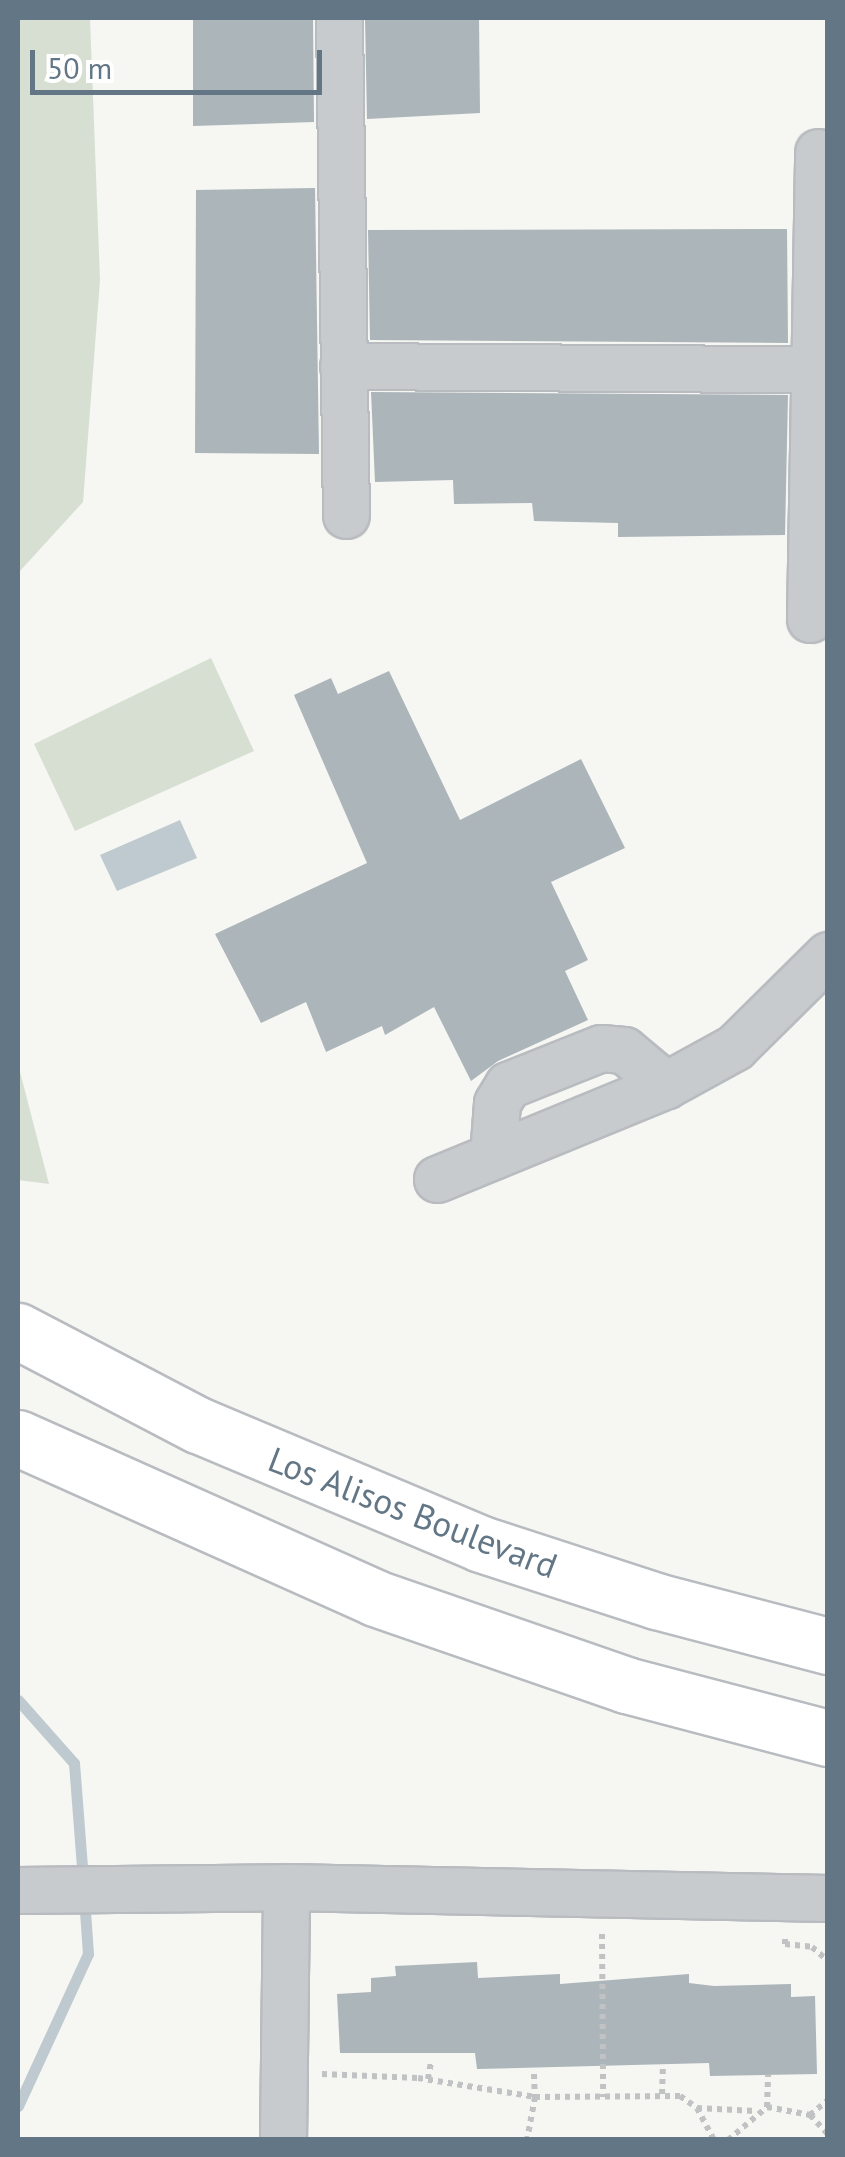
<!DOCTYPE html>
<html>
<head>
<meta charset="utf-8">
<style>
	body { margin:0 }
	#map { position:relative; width:845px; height:2157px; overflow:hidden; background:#f6f6f2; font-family:"PT Sans",sans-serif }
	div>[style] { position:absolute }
	.green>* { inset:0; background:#d7dfd3 }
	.water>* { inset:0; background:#becacf }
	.stream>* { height:11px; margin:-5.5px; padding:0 5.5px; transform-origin:5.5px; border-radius:5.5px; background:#becacf }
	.building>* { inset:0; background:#acb5ba }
	.path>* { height:6px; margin-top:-3px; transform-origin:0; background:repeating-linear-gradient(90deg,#c0c2c4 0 5px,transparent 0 10px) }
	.roads { filter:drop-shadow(2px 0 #b8bcc0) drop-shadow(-2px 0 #b8bcc0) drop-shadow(0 2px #b8bcc0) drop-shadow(0 -2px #b8bcc0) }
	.minor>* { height:45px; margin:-22.5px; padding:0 22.5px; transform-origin:22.5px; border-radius:22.5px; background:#c8cbce }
	.major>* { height:55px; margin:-27.5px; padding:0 27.5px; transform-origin:27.5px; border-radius:27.5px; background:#fff }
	span { translate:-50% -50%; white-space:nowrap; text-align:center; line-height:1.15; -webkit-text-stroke:10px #fff; paint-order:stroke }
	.street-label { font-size:35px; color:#627686 }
	.frame { position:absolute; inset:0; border:20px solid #627686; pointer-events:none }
	.scale { position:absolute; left:30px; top:50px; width:292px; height:45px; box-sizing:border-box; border:5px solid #627686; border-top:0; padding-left:12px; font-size:30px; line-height:35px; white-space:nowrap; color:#627686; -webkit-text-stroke:8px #fff; paint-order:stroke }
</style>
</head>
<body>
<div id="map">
	<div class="green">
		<div style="clip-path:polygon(18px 18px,90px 18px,100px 280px,83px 502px,20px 571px,18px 601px)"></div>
		<div style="clip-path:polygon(211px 658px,254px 751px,75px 831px,34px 744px)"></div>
		<div style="clip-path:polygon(18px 1064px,49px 1184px,18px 1180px)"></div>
	</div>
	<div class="water">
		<div style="clip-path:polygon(180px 820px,197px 858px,117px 891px,100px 855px)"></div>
	</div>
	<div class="stream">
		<div style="left:18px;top:1700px;width:84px;rotate:48.4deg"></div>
		<div style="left:74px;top:1763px;width:116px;rotate:85.6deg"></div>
		<div style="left:18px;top:2106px;width:167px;rotate:-65.3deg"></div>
		<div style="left:88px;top:1954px;width:57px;rotate:-94deg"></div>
	</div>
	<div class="building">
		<div style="clip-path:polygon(193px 18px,313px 18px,314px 122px,193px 126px)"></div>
		<div style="clip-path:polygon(365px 18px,479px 18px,480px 113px,367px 119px)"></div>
		<div style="clip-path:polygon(315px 188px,319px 454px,195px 453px,196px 190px)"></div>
		<div style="clip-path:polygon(787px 229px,788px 343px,370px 340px,368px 230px)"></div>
		<div style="clip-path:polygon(371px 392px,788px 395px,785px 535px,618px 537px,618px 523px,534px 521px,532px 503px,454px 504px,453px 480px,375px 482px)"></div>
		<div style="clip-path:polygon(389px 671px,460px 820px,581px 759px,625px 848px,551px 882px,588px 960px,565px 971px,588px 1020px,498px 1061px,471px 1081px,434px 1007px,385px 1035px,382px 1026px,326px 1052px,306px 1002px,261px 1023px,215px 934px,367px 863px,294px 695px,331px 678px,338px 694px)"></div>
		<div style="clip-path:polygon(477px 1962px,478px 1978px,560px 1974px,560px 1984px,689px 1974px,689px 1983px,714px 1986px,791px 1984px,791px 1997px,815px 1996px,817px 2074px,710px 2076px,709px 2063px,477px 2069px,475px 2053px,340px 2053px,337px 1994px,371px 1992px,371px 1978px,396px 1976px,395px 1966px)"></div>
	</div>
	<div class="path">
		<div style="left:602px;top:1934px;width:163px;rotate:89.6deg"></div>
		<div style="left:785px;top:1939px;width:5px;rotate:90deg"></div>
		<div style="left:785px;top:1944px;width:27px;rotate:6deg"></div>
		<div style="left:812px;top:1947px;width:21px;rotate:41deg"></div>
		<div style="left:322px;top:2074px;width:96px;rotate:2.4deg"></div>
		<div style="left:418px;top:2078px;width:119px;rotate:9.2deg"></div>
		<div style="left:535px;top:2097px;width:44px;rotate:100.5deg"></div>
		<div style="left:534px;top:2074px;width:23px;rotate:88deg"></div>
		<div style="left:535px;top:2097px;width:145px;rotate:-0.4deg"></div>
		<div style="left:680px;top:2096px;width:21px;rotate:35deg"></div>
		<div style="left:697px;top:2108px;width:36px;rotate:62deg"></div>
		<div style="left:428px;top:2079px;width:17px;rotate:-80deg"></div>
		<div style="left:662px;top:2094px;width:25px;rotate:-88deg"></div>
		<div style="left:767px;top:2107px;width:32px;rotate:-88deg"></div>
		<div style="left:697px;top:2108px;width:58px;rotate:3deg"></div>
		<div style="left:810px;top:2115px;width:26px;rotate:47deg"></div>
		<div style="left:728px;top:2140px;width:51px;rotate:-40.2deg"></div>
		<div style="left:767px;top:2107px;width:44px;rotate:10.5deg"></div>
		<div style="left:810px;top:2115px;width:23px;rotate:-40deg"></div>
	</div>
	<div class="roads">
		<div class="minor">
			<div style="left:339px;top:18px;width:497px;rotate:89.2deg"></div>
			<div style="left:343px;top:366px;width:471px;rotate:0.4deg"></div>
			<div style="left:810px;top:619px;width:467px;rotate:-89deg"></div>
			<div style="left:493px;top:1156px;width:53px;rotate:-85.7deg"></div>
			<div style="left:497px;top:1103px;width:21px;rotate:-59deg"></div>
			<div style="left:508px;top:1085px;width:100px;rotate:-21.7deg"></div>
			<div style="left:601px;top:1048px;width:23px;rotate:5deg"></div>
			<div style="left:624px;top:1050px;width:55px;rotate:39.8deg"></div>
			<div style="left:437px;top:1179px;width:248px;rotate:-22.3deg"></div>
			<div style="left:666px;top:1085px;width:79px;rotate:-28.8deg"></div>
			<div style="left:735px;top:1047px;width:131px;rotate:-44.7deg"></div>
			<div style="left:18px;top:1890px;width:268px;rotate:-0.6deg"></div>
			<div style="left:286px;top:1887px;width:542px;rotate:1.16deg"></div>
			<div style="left:283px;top:2140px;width:253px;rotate:-89.3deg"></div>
		</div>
		<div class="major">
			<div style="left:18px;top:1331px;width:203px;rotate:27.6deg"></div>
			<div style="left:198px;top:1425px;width:307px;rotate:22.8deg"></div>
			<div style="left:481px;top:1544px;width:184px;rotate:18deg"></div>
			<div style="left:656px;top:1601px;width:178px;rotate:14.7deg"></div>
			<div style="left:18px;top:1438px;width:391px;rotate:24.1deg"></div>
			<div style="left:375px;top:1598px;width:266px;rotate:19.1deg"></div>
			<div style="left:626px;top:1685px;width:209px;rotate:14.7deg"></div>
		</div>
	</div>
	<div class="street-label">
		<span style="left:413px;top:1512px;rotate:21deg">Los Alisos Boulevard</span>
	</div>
	<div class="frame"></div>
	<div class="scale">50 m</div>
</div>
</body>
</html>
